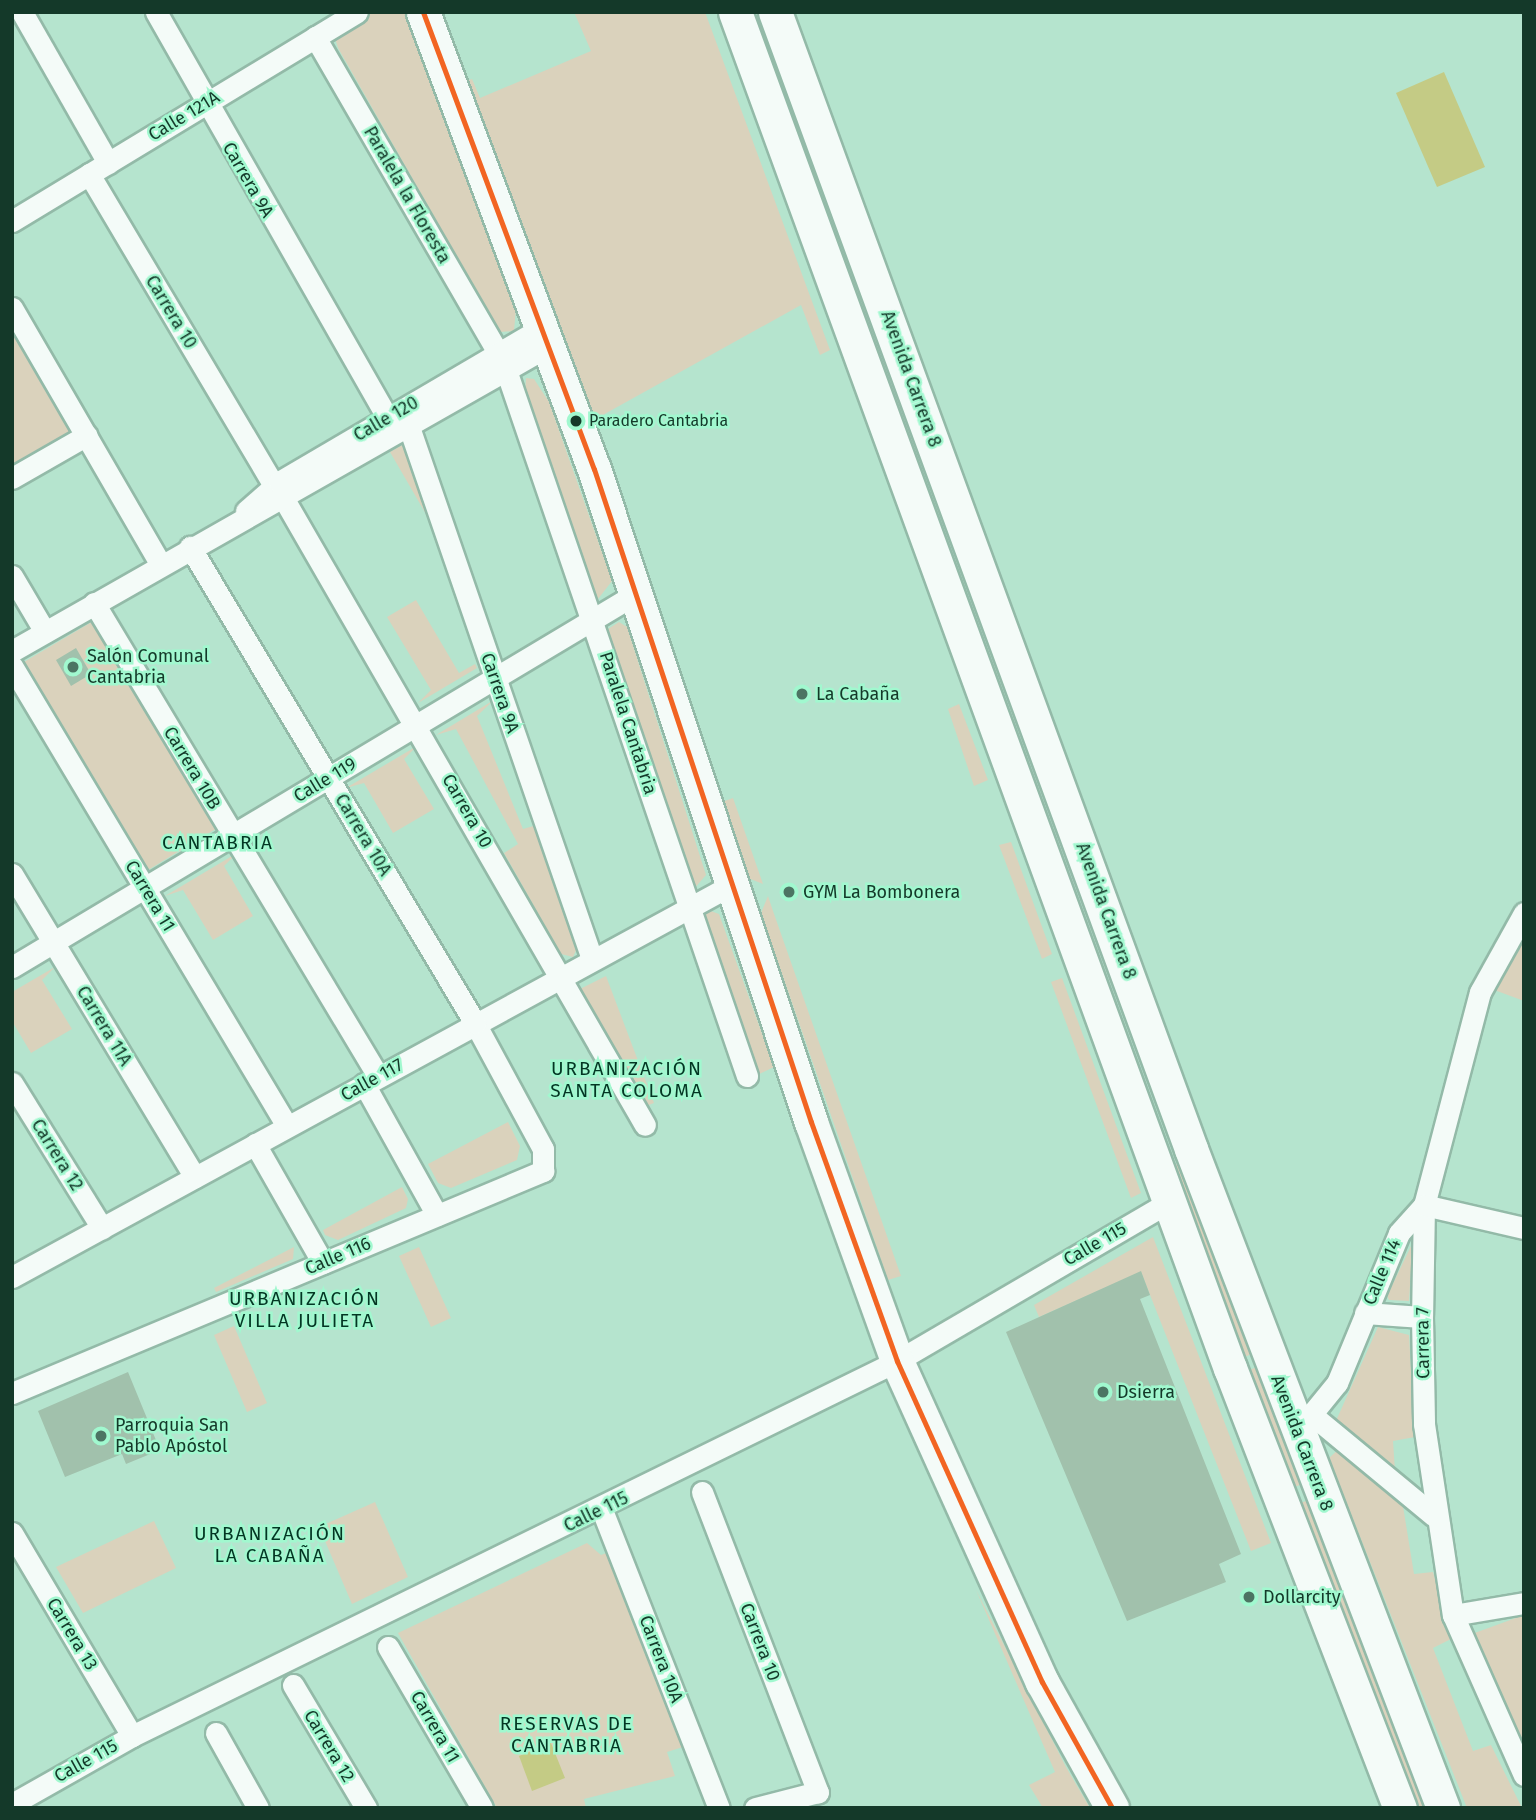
<!DOCTYPE html>
<html>
<head>
<meta charset="utf-8">
<style>
	body { margin:0 }
	#map { position:relative; width:1536px; height:1820px; overflow:hidden; background:#b5e4ce; font-family:"Fira Sans",sans-serif }
	div>[style] { position:absolute }
	.green>* { inset:0; background:#dad2bc }
	.water>* { inset:0; background:#c4cb85 }
	.building>* { inset:0; background:#a1c1ac }
	.roads { filter:drop-shadow(2px 0 #93baa8) drop-shadow(-2px 0 #93baa8) drop-shadow(0 2px #93baa8) drop-shadow(0 -2px #93baa8) }
	.street>* { height:21px; margin:-10.5px; padding:0 10.5px; transform-origin:10.5px; border-radius:10.5px; background:#f4fbf8 }
	.primary>* { height:33px; margin:-16.5px; padding:0 16.5px; transform-origin:16.5px; border-radius:16.5px; background:#f4fbf8 }
	.bus-1>* { height:5px; margin:-2.5px; padding:0 2.5px; transform-origin:2.5px; border-radius:2.5px; background:#f26522 }
	.dots>* { width:19px; height:19px; translate:-50% -50%; box-sizing:border-box; border:4px solid #a1f8cf; border-radius:50% }
	span { translate:-50% -50%; white-space:nowrap; text-align:center; line-height:1.15; -webkit-text-stroke:5px #a1f8cf; paint-order:stroke }
	.bus-label { font-size:16px; color:#143929 }
	.left { translate:0 -50%; text-align:left }
	.street-label { font-size:18px; color:#143929 }
	.poi-label { font-size:18px; color:#143929 }
	.neighbourhood-label { font-size:19px; color:#033623; letter-spacing:2px }
	.frame { position:absolute; inset:0; border:14px solid #143929; pointer-events:none }
</style>
</head>
<body>
<div id="map">
	<div class="green">
		<div style="clip-path:polygon(371px 12px,404px 12px,516px 308px,514px 331px,500px 332px,338px 48px,335px 38px,341px 29px)"></div>
		<div style="clip-path:polygon(574px 12px,705px 12px,830px 350px,820px 355px,801px 305px,592px 421px,466px 81px,472px 79px,480px 98px,591px 51px)"></div>
		<div style="clip-path:polygon(12px 333px,70px 432px,12px 466px)"></div>
		<div style="clip-path:polygon(526px 378px,534px 379px,549px 402px,612px 581px,598px 599px,525px 393px)"></div>
		<div style="clip-path:polygon(406px 443px,441px 540px,390px 452px)"></div>
		<div style="clip-path:polygon(416px 600px,459px 673px,475px 664px,477px 668px,418px 703px,431px 690px,387px 617px)"></div>
		<div style="clip-path:polygon(95px 620px,219px 827px,148px 870px,24px 662px)"></div>
		<div style="clip-path:polygon(619px 622px,627px 627px,706px 875px,693px 890px,608px 629px)"></div>
		<div style="clip-path:polygon(494px 700px,477px 716px,523px 829px,537px 825px,578px 946px,573px 957px,561px 954px,504px 853px,518px 844px,456px 729px,436px 735px)"></div>
		<div style="clip-path:polygon(959px 704px,988px 780px,974px 786px,948px 709px)"></div>
		<div style="clip-path:polygon(417px 746px,404px 759px,434px 809px,393px 833px,364px 783px,346px 788px)"></div>
		<div style="clip-path:polygon(733px 798px,763px 884px,748px 878px,722px 802px)"></div>
		<div style="clip-path:polygon(1011px 842px,1052px 954px,1042px 959px,999px 845px)"></div>
		<div style="clip-path:polygon(237px 853px,224px 866px,253px 916px,213px 940px,183px 890px,165px 896px)"></div>
		<div style="clip-path:polygon(768px 896px,773px 911px,901px 1276px,888px 1280px,761px 913px)"></div>
		<div style="clip-path:polygon(708px 910px,719px 914px,774px 1067px,753px 1077px,701px 916px)"></div>
		<div style="clip-path:polygon(1513px 937px,1524px 941px,1524px 1001px,1489px 988px)"></div>
		<div style="clip-path:polygon(55px 967px,42px 980px,72px 1029px,31px 1053px,12px 1021px,12px 992px)"></div>
		<div style="clip-path:polygon(606px 976px,654px 1103px,646px 1106px,580px 989px)"></div>
		<div style="clip-path:polygon(1062px 978px,1141px 1193px,1131px 1198px,1051px 982px)"></div>
		<div style="clip-path:polygon(508px 1122px,520px 1146px,517px 1160px,451px 1188px,438px 1183px,428px 1164px)"></div>
		<div style="clip-path:polygon(1181px 1163px,1252px 1354px,1239px 1359px,1168px 1167px)"></div>
		<div style="clip-path:polygon(402px 1187px,408px 1199px,406px 1208px,338px 1240px,325px 1235px,323px 1230px)"></div>
		<div style="clip-path:polygon(1153px 1237px,1271px 1543px,1251px 1551px,1141px 1272px,1039px 1317px,1034px 1305px)"></div>
		<div style="clip-path:polygon(1413px 1242px,1409px 1301px,1389px 1300px,1387px 1296px)"></div>
		<div style="clip-path:polygon(294px 1247px,293px 1259px,216px 1292px,214px 1288px)"></div>
		<div style="clip-path:polygon(419px 1247px,451px 1318px,431px 1327px,399px 1256px)"></div>
		<div style="clip-path:polygon(234px 1326px,267px 1403px,247px 1412px,214px 1335px)"></div>
		<div style="clip-path:polygon(1378px 1327px,1409px 1335px,1415px 1437px,1393px 1441px,1395px 1471px,1335px 1423px)"></div>
		<div style="clip-path:polygon(1257px 1367px,1300px 1485px,1288px 1489px,1244px 1372px)"></div>
		<div style="clip-path:polygon(1340px 1448px,1402px 1500px,1414px 1574px,1433px 1572px,1451px 1639px,1433px 1648px,1473px 1751px,1491px 1745px,1522px 1808px,1467px 1808px,1329px 1458px)"></div>
		<div style="clip-path:polygon(1306px 1501px,1417px 1784px,1426px 1808px,1410px 1808px,1294px 1505px)"></div>
		<div style="clip-path:polygon(375px 1502px,408px 1577px,352px 1604px,319px 1527px)"></div>
		<div style="clip-path:polygon(154px 1521px,176px 1568px,83px 1613px,56px 1567px)"></div>
		<div style="clip-path:polygon(587px 1543px,601px 1555px,609px 1552px,686px 1746px,667px 1752px,675px 1776px,584px 1799px,586px 1808px,497px 1808px,398px 1633px)"></div>
		<div style="clip-path:polygon(976px 1590px,1066px 1767px,1090px 1808px,1043px 1808px,1029px 1785px,1055px 1772px)"></div>
		<div style="clip-path:polygon(1524px 1615px,1524px 1752px,1472px 1634px)"></div>
	</div>
	<div class="water">
		<div style="clip-path:polygon(1444px 72px,1485px 167px,1437px 187px,1396px 93px)"></div>
		<div style="clip-path:polygon(551px 1743px,565px 1778px,532px 1791px,519px 1756px)"></div>
	</div>
	<div class="building">
		<div style="clip-path:polygon(76px 648px,91px 674px,71px 686px,56px 660px)"></div>
		<div style="clip-path:polygon(1141px 1271px,1150px 1295px,1140px 1299px,1241px 1554px,1219px 1564px,1226px 1582px,1127px 1621px,1006px 1332px)"></div>
		<div style="clip-path:polygon(128px 1372px,160px 1450px,126px 1464px,122px 1454px,65px 1477px,38px 1411px)"></div>
	</div>
	<div class="roads">
		<div class="street">
			<div style="left:22px;top:12px;width:174px;rotate:60.3deg"></div>
			<div style="left:156px;top:12px;width:468px;rotate:60.3deg"></div>
			<div style="left:315px;top:37px;width:365px;rotate:59.9deg"></div>
			<div style="left:89px;top:174px;width:362px;rotate:59.3deg"></div>
			<div style="left:12px;top:221px;width:403px;rotate:-31.2deg"></div>
			<div style="left:12px;top:308px;width:295px;rotate:59.9deg"></div>
			<div style="left:506px;top:370px;width:746px;rotate:71.15deg"></div>
			<div style="left:409px;top:427px;width:563px;rotate:71.02deg"></div>
			<div style="left:12px;top:478px;width:86px;rotate:-29.8deg"></div>
			<div style="left:285px;top:501px;width:720px;rotate:60.02deg"></div>
			<div style="left:246px;top:511px;width:44px;rotate:-41.3deg"></div>
			<div style="left:279px;top:482px;width:306px;rotate:-30.4deg"></div>
			<div style="left:12px;top:576px;width:65px;rotate:59.5deg"></div>
			<div style="left:94px;top:603px;width:552px;rotate:59.02deg"></div>
			<div style="left:12px;top:651px;width:619px;rotate:-29.63deg"></div>
			<div style="left:12px;top:666px;width:536px;rotate:59.13deg"></div>
			<div style="left:12px;top:874px;width:354px;rotate:58.9deg"></div>
			<div style="left:1524px;top:913px;width:90px;rotate:119.1deg"></div>
			<div style="left:1480px;top:992px;width:220px;rotate:104.7deg"></div>
			<div style="left:1424px;top:1205px;width:112px;rotate:91deg"></div>
			<div style="left:1422px;top:1317px;width:107px;rotate:88.9deg"></div>
			<div style="left:1424px;top:1424px;width:193px;rotate:81.4deg"></div>
			<div style="left:1453px;top:1615px;width:175px;rotate:66.1deg"></div>
			<div style="left:12px;top:967px;width:728px;rotate:-30.9deg"></div>
			<div style="left:12px;top:1083px;width:171px;rotate:58.2deg"></div>
			<div style="left:364px;top:1084px;width:150px;rotate:60.9deg"></div>
			<div style="left:255px;top:1144px;width:137px;rotate:60.3deg"></div>
			<div style="left:12px;top:1277px;width:821px;rotate:-28.59deg"></div>
			<div style="left:1365px;top:1313px;width:57px;rotate:4deg"></div>
			<div style="left:12px;top:1393px;width:576px;rotate:-22.69deg"></div>
			<div style="left:543px;top:1171px;width:22px;rotate:-90deg"></div>
			<div style="left:543px;top:1149px;width:143px;rotate:-118.4deg"></div>
			<div style="left:475px;top:1023px;width:555px;rotate:-120.91deg"></div>
			<div style="left:1312px;top:1415px;width:158px;rotate:39.6deg"></div>
			<div style="left:1297px;top:1432px;width:63px;rotate:-50.8deg"></div>
			<div style="left:1337px;top:1383px;width:162px;rotate:-67.5deg"></div>
			<div style="left:1399px;top:1233px;width:38px;rotate:-48deg"></div>
			<div style="left:1424px;top:1205px;width:103px;rotate:13deg"></div>
			<div style="left:702px;top:1492px;width:322px;rotate:68.9deg"></div>
			<div style="left:818px;top:1792px;width:65px;rotate:165.7deg"></div>
			<div style="left:602px;top:1510px;width:320px;rotate:68.6deg"></div>
			<div style="left:12px;top:1533px;width:236px;rotate:59.4deg"></div>
			<div style="left:1453px;top:1615px;width:72px;rotate:-9.6deg"></div>
			<div style="left:388px;top:1647px;width:186px;rotate:59.7deg"></div>
			<div style="left:293px;top:1685px;width:143px;rotate:59.3deg"></div>
			<div style="left:216px;top:1733px;width:86px;rotate:60.8deg"></div>
			<div style="left:12px;top:1804px;width:138px;rotate:-29.5deg"></div>
			<div style="left:132px;top:1736px;width:852px;rotate:-26.11deg"></div>
			<div style="left:897px;top:1361px;width:315px;rotate:-30.3deg"></div>
		</div>
		<div class="primary">
			<div style="left:423px;top:12px;width:488px;rotate:69.5deg"></div>
			<div style="left:594px;top:469px;width:688px;rotate:71.62deg"></div>
			<div style="left:811px;top:1122px;width:254px;rotate:70.2deg"></div>
			<div style="left:897px;top:1361px;width:352px;rotate:65.7deg"></div>
			<div style="left:1042px;top:1682px;width:144px;rotate:60.9deg"></div>
			<div style="left:735px;top:12px;width:1444px;rotate:69.95deg"></div>
			<div style="left:1230px;top:1368px;width:472px;rotate:68.9deg"></div>
			<div style="left:775px;top:12px;width:1211px;rotate:69.9deg"></div>
			<div style="left:1191px;top:1149px;width:706px;rotate:69.07deg"></div>
		</div>
	</div>
	<div class="bus-1">
		<div style="left:423px;top:12px;width:488px;rotate:69.5deg"></div>
		<div style="left:594px;top:469px;width:688px;rotate:71.62deg"></div>
		<div style="left:811px;top:1122px;width:254px;rotate:70.2deg"></div>
		<div style="left:897px;top:1361px;width:352px;rotate:65.7deg"></div>
		<div style="left:1042px;top:1682px;width:144px;rotate:60.9deg"></div>
	</div>
	<div class="dots">
		<div style="left:576px;top:421px;background:#143929"></div>
		<div style="left:73px;top:667px;background:#4c7563"></div>
		<div style="left:802px;top:694px;background:#4c7563"></div>
		<div style="left:789px;top:892px;background:#4c7563"></div>
		<div style="left:1103px;top:1392px;background:#4c7563"></div>
		<div style="left:101px;top:1436px;background:#4c7563"></div>
		<div style="left:1249px;top:1597px;background:#4c7563"></div>
	</div>
	<div class="bus-label">
		<span class="left" style="left:589px;top:421px">Paradero Cantabria</span>
	</div>
	<div class="street-label">
		<span style="left:184px;top:116px;rotate:-31deg">Calle 121A</span>
		<span style="left:248px;top:180px;rotate:60deg">Carrera 9A</span>
		<span style="left:407px;top:195px;rotate:60deg">Paralela la Floresta</span>
		<span style="left:171px;top:312px;rotate:59deg">Carrera 10</span>
		<span style="left:911px;top:379px;rotate:70deg">Avenida Carrera 8</span>
		<span style="left:386px;top:419px;rotate:-30deg">Calle 120</span>
		<span style="left:500px;top:693px;rotate:71deg">Carrera 9A</span>
		<span style="left:628px;top:723px;rotate:72deg">Paralela Cantabria</span>
		<span style="left:192px;top:768px;rotate:59deg">Carrera 10B</span>
		<span style="left:325px;top:780px;rotate:-31deg">Calle 119</span>
		<span style="left:467px;top:811px;rotate:60deg">Carrera 10</span>
		<span style="left:363px;top:835px;rotate:59deg">Carrera 10A</span>
		<span style="left:150px;top:896px;rotate:59deg">Carrera 11</span>
		<span style="left:1106px;top:911px;rotate:70deg">Avenida Carrera 8</span>
		<span style="left:104px;top:1026px;rotate:59deg">Carrera 11A</span>
		<span style="left:372px;top:1080px;rotate:-29deg">Calle 117</span>
		<span style="left:57px;top:1155px;rotate:58deg">Carrera 12</span>
		<span style="left:1095px;top:1244px;rotate:-30deg">Calle 115</span>
		<span style="left:338px;top:1256px;rotate:-23deg">Calle 116</span>
		<span style="left:1382px;top:1272px;rotate:-67deg">Calle 114</span>
		<span style="left:1423px;top:1343px;rotate:-91deg">Carrera 7</span>
		<span style="left:1302px;top:1443px;rotate:69deg">Avenida Carrera 8</span>
		<span style="left:596px;top:1512px;rotate:-26deg">Calle 115</span>
		<span style="left:72px;top:1634px;rotate:59deg">Carrera 13</span>
		<span style="left:760px;top:1642px;rotate:69deg">Carrera 10</span>
		<span style="left:661px;top:1659px;rotate:69deg">Carrera 10A</span>
		<span style="left:435px;top:1727px;rotate:60deg">Carrera 11</span>
		<span style="left:329px;top:1746px;rotate:59deg">Carrera 12</span>
		<span style="left:86px;top:1761px;rotate:-29deg">Calle 115</span>
	</div>
	<div class="poi-label">
		<span class="left" style="left:87px;top:667px">Salón Comunal<br>Cantabria</span>
		<span class="left" style="left:816px;top:694px">La Cabaña</span>
		<span class="left" style="left:803px;top:892px">GYM La Bombonera</span>
		<span class="left" style="left:1117px;top:1392px">Dsierra</span>
		<span class="left" style="left:115px;top:1436px">Parroquia San<br>Pablo Apóstol</span>
		<span class="left" style="left:1263px;top:1597px">Dollarcity</span>
	</div>
	<div class="neighbourhood-label">
		<span style="left:218px;top:843px">CANTABRIA</span>
		<span style="left:627px;top:1080px">URBANIZACIÓN<br>SANTA COLOMA</span>
		<span style="left:305px;top:1310px">URBANIZACIÓN<br>VILLA JULIETA</span>
		<span style="left:270px;top:1545px">URBANIZACIÓN<br>LA CABAÑA</span>
		<span style="left:567px;top:1735px">RESERVAS DE<br>CANTABRIA</span>
	</div>
	<div class="frame"></div>
</div>
</body>
</html>
